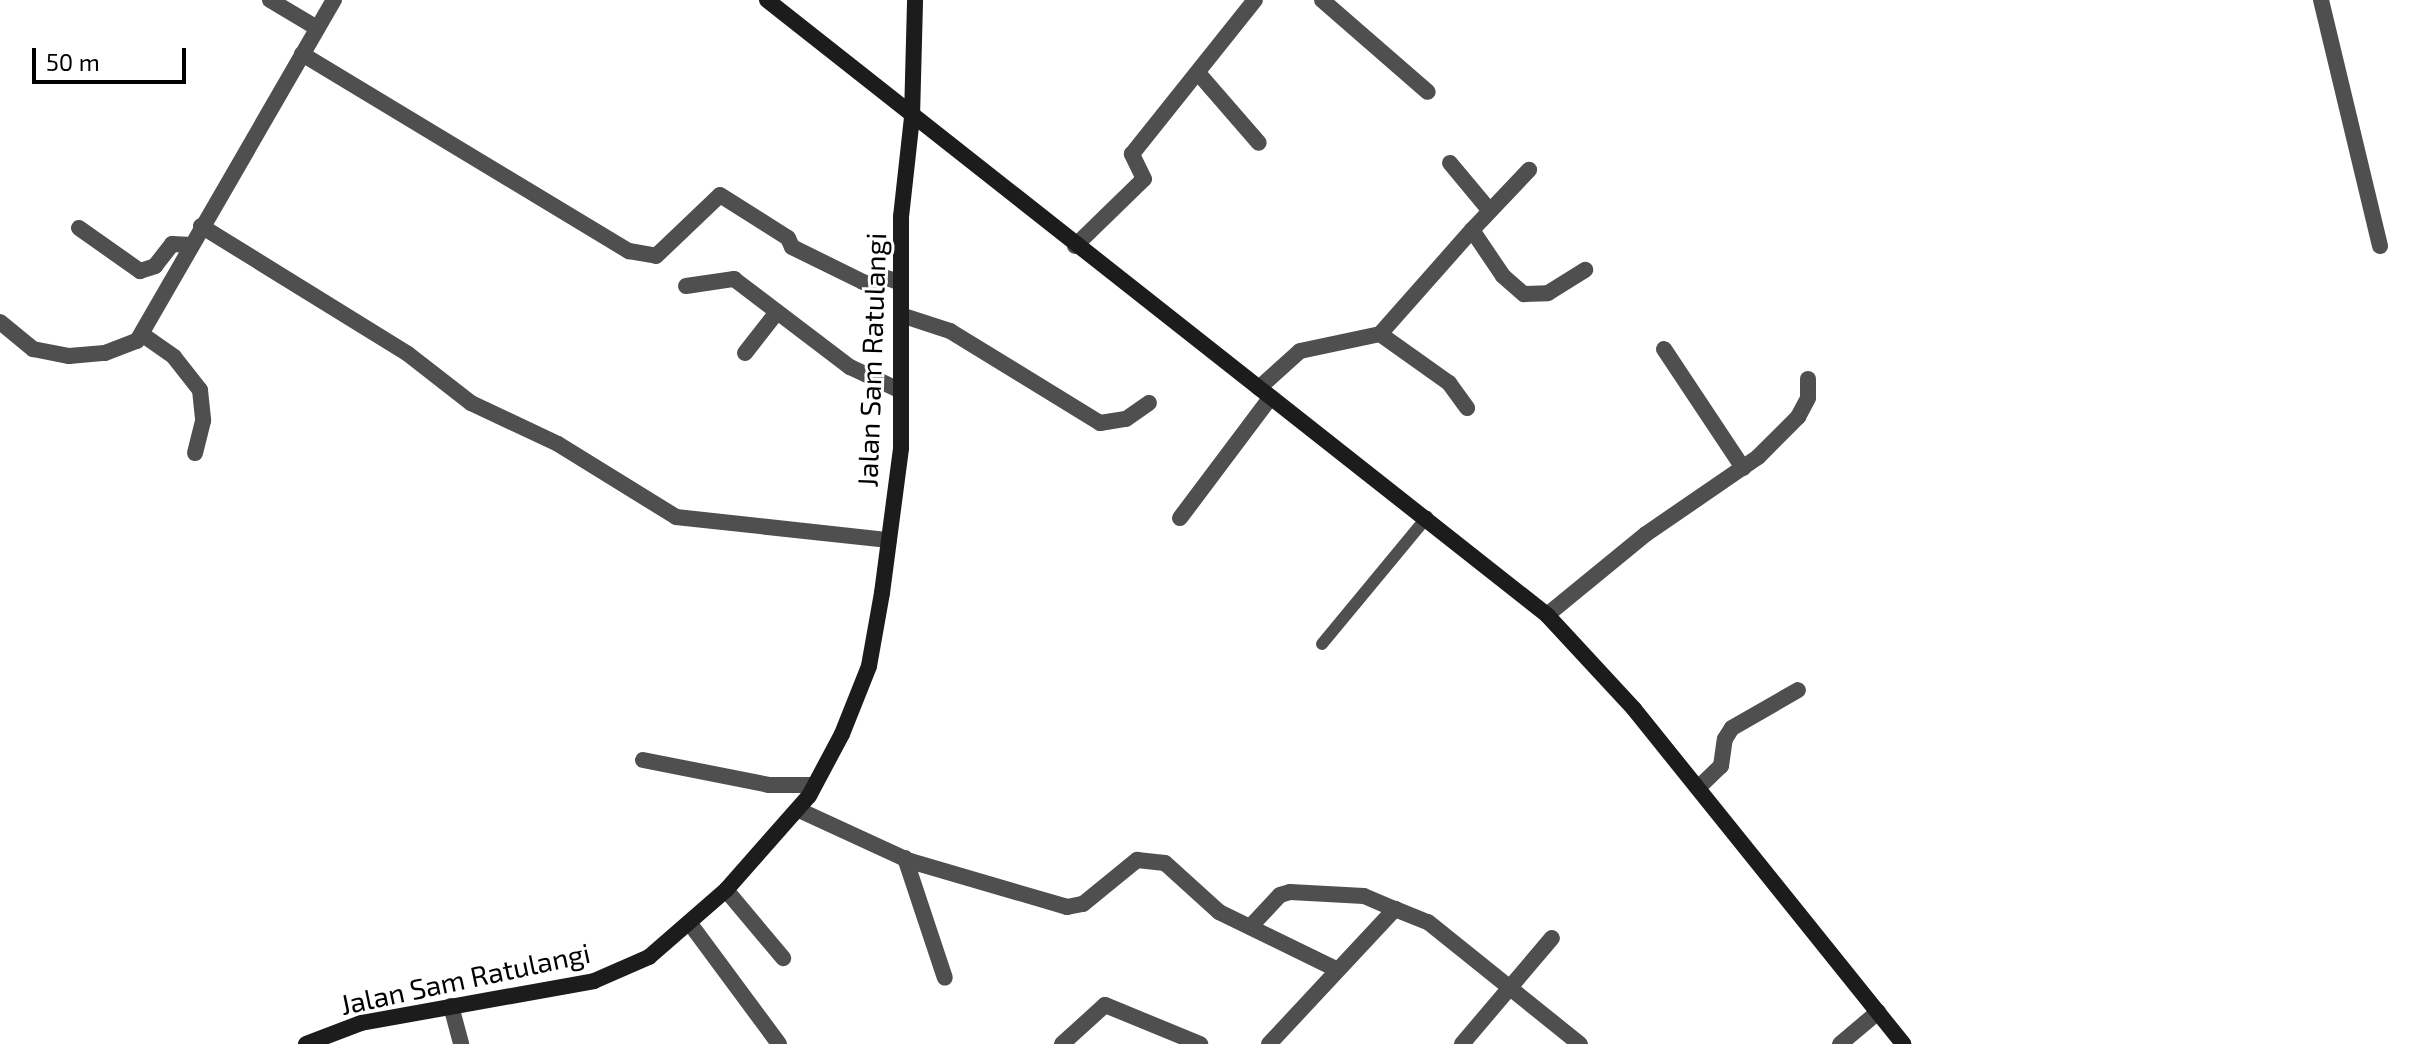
<!DOCTYPE html>
<html>
<head>
<meta charset="utf-8">
<style>
	body { margin:0 }
	#map { position:relative; width:2413px; height:1044px; overflow:hidden; background:#fff; font-family:"Exo 2",sans-serif }
	div>[style] { position:absolute }
	.lane>* { height:12px; margin:-6px; padding:0 6px; transform-origin:6px; border-radius:6px; background:#4f4f4f }
	.street>* { height:16px; margin:-8px; padding:0 8px; transform-origin:8px; border-radius:8px; background:#4f4f4f }
	.secondary>* { height:16px; margin:-8px; padding:0 8px; transform-origin:8px; border-radius:8px; background:#1c1c1c }
	span { translate:-50% -50%; white-space:nowrap; text-align:center; line-height:1.15; -webkit-text-stroke:6px #fff; paint-order:stroke }
	.street-label { font-size:28px; color:#000 }
	.scale { position:absolute; left:32px; top:48px; width:154px; height:36px; box-sizing:border-box; border:4px solid #000; border-top:0; padding-left:10px; font-size:24px; line-height:28px; white-space:nowrap; color:#000; -webkit-text-stroke:6px #fff; paint-order:stroke }
</style>
</head>
<body>
<div id="map">
	<div class="lane">
		<div style="left:1322px;top:644px;width:165px;rotate:-50.4deg"></div>
	</div>
	<div class="street">
		<div style="left:270px;top:0;width:55px;rotate:30.8deg"></div>
		<div style="left:1322px;top:0;width:140px;rotate:41deg"></div>
		<div style="left:2321px;top:0;width:253px;rotate:76.5deg"></div>
		<div style="left:302px;top:54px;width:382px;rotate:31.1deg"></div>
		<div style="left:629px;top:251px;width:27px;rotate:10deg"></div>
		<div style="left:656px;top:256px;width:88px;rotate:-43.6deg"></div>
		<div style="left:720px;top:195px;width:80px;rotate:32.3deg"></div>
		<div style="left:788px;top:238px;width:10px;rotate:66deg"></div>
		<div style="left:792px;top:247px;width:79px;rotate:26.2deg"></div>
		<div style="left:863px;top:282px;width:9px;rotate:18deg"></div>
		<div style="left:872px;top:285px;width:14px;rotate:-34deg"></div>
		<div style="left:884px;top:277px;width:18px;rotate:19deg"></div>
		<div style="left:1199px;top:74px;width:91px;rotate:49deg"></div>
		<div style="left:1450px;top:163px;width:62px;rotate:50.2deg"></div>
		<div style="left:201px;top:226px;width:243px;rotate:31.7deg"></div>
		<div style="left:408px;top:354px;width:80px;rotate:37.9deg"></div>
		<div style="left:471px;top:403px;width:96px;rotate:25.2deg"></div>
		<div style="left:558px;top:444px;width:139px;rotate:31.7deg"></div>
		<div style="left:676px;top:517px;width:214px;rotate:6.2deg"></div>
		<div style="left:79px;top:228px;width:75px;rotate:35.2deg"></div>
		<div style="left:140px;top:271px;width:16px;rotate:-18deg"></div>
		<div style="left:155px;top:266px;width:28px;rotate:-52deg"></div>
		<div style="left:172px;top:244px;width:19px;rotate:3deg"></div>
		<div style="left:1472px;top:230px;width:83px;rotate:-46.5deg"></div>
		<div style="left:1075px;top:246px;width:96px;rotate:-44.2deg"></div>
		<div style="left:1144px;top:179px;width:28px;rotate:-116deg"></div>
		<div style="left:1132px;top:154px;width:197px;rotate:-51.4deg"></div>
		<div style="left:686px;top:286px;width:49px;rotate:-8.3deg"></div>
		<div style="left:734px;top:279px;width:146px;rotate:37.2deg"></div>
		<div style="left:850px;top:367px;width:56px;rotate:25.2deg"></div>
		<div style="left:901px;top:315px;width:52px;rotate:18.1deg"></div>
		<div style="left:950px;top:331px;width:176px;rotate:31.5deg"></div>
		<div style="left:1100px;top:423px;width:26px;rotate:-9deg"></div>
		<div style="left:1126px;top:419px;width:28px;rotate:-35deg"></div>
		<div style="left:0;top:322px;width:43px;rotate:39.3deg"></div>
		<div style="left:33px;top:349px;width:37px;rotate:11deg"></div>
		<div style="left:69px;top:356px;width:36px;rotate:-5deg"></div>
		<div style="left:105px;top:353px;width:34px;rotate:-21deg"></div>
		<div style="left:137px;top:341px;width:394px;rotate:-60deg"></div>
		<div style="left:1380px;top:334px;width:85px;rotate:35.4deg"></div>
		<div style="left:1449px;top:383px;width:31px;rotate:54deg"></div>
		<div style="left:143px;top:335px;width:38px;rotate:35deg"></div>
		<div style="left:174px;top:357px;width:42px;rotate:51.8deg"></div>
		<div style="left:200px;top:390px;width:31px;rotate:84deg"></div>
		<div style="left:203px;top:421px;width:33px;rotate:104deg"></div>
		<div style="left:1664px;top:349px;width:143px;rotate:56.4deg"></div>
		<div style="left:745px;top:353px;width:52px;rotate:-52deg"></div>
		<div style="left:1259px;top:388px;width:55px;rotate:-42.1deg"></div>
		<div style="left:1300px;top:351px;width:82px;rotate:-12deg"></div>
		<div style="left:1380px;top:334px;width:139px;rotate:-48.5deg"></div>
		<div style="left:1472px;top:230px;width:55px;rotate:56deg"></div>
		<div style="left:1503px;top:276px;width:28px;rotate:41deg"></div>
		<div style="left:1524px;top:294px;width:24px;rotate:-2deg"></div>
		<div style="left:1548px;top:293px;width:44px;rotate:-31.9deg"></div>
		<div style="left:1180px;top:518px;width:151px;rotate:-53.1deg"></div>
		<div style="left:1547px;top:615px;width:128px;rotate:-39.3deg"></div>
		<div style="left:1646px;top:534px;width:136px;rotate:-34.5deg"></div>
		<div style="left:1758px;top:457px;width:57px;rotate:-45deg"></div>
		<div style="left:1798px;top:417px;width:21px;rotate:-62deg"></div>
		<div style="left:1808px;top:398px;width:19px;rotate:-90deg"></div>
		<div style="left:643px;top:760px;width:128px;rotate:11.2deg"></div>
		<div style="left:769px;top:785px;width:45px"></div>
		<div style="left:1698px;top:788px;width:32px;rotate:-44deg"></div>
		<div style="left:1721px;top:766px;width:27px;rotate:-82deg"></div>
		<div style="left:1725px;top:739px;width:13px;rotate:-58deg"></div>
		<div style="left:1732px;top:728px;width:76px;rotate:-29.9deg"></div>
		<div style="left:799px;top:810px;width:122px;rotate:24.7deg"></div>
		<div style="left:910px;top:861px;width:164px;rotate:16.3deg"></div>
		<div style="left:1067px;top:907px;width:16px;rotate:-11deg"></div>
		<div style="left:1083px;top:904px;width:70px;rotate:-39.2deg"></div>
		<div style="left:1137px;top:860px;width:28px;rotate:6deg"></div>
		<div style="left:1165px;top:863px;width:73px;rotate:42.2deg"></div>
		<div style="left:1219px;top:912px;width:130px;rotate:26deg"></div>
		<div style="left:905px;top:858px;width:126px;rotate:71.6deg"></div>
		<div style="left:726px;top:890px;width:89px;rotate:50deg"></div>
		<div style="left:691px;top:925px;width:148px;rotate:53.5deg"></div>
		<div style="left:1251px;top:926px;width:42px;rotate:-46.9deg"></div>
		<div style="left:1280px;top:895px;width:10px;rotate:-17deg"></div>
		<div style="left:1290px;top:892px;width:74px;rotate:3.1deg"></div>
		<div style="left:1364px;top:896px;width:34px;rotate:23deg"></div>
		<div style="left:451px;top:1006px;width:39px;rotate:75deg"></div>
		<div style="left:1062px;top:1044px;width:58px;rotate:-42.2deg"></div>
		<div style="left:1105px;top:1005px;width:103px;rotate:22.3deg"></div>
		<div style="left:1269px;top:1044px;width:185px;rotate:-47deg"></div>
		<div style="left:1395px;top:909px;width:35px;rotate:22deg"></div>
		<div style="left:1428px;top:922px;width:195px;rotate:38.8deg"></div>
		<div style="left:1462px;top:1044px;width:139px;rotate:-49.7deg"></div>
		<div style="left:1840px;top:1044px;width:50px;rotate:-40.1deg"></div>
	</div>
	<div class="secondary">
		<div style="left:767px;top:0;width:993px;rotate:38.25deg"></div>
		<div style="left:1547px;top:615px;width:128px;rotate:47.2deg"></div>
		<div style="left:1634px;top:709px;width:430px;rotate:51.2deg"></div>
		<div style="left:306px;top:1044px;width:59px;rotate:-20.9deg"></div>
		<div style="left:361px;top:1023px;width:237px;rotate:-10.2deg"></div>
		<div style="left:594px;top:981px;width:60px;rotate:-23.6deg"></div>
		<div style="left:649px;top:957px;width:102px;rotate:-41deg"></div>
		<div style="left:726px;top:890px;width:125px;rotate:-48.6deg"></div>
		<div style="left:809px;top:796px;width:70px;rotate:-62deg"></div>
		<div style="left:842px;top:734px;width:73px;rotate:-68.3deg"></div>
		<div style="left:869px;top:666px;width:74px;rotate:-79.9deg"></div>
		<div style="left:882px;top:593px;width:146px;rotate:-82.5deg"></div>
		<div style="left:901px;top:448px;width:231px;rotate:-90deg"></div>
		<div style="left:901px;top:217px;width:101px;rotate:-83.7deg"></div>
		<div style="left:912px;top:117px;width:117px;rotate:-88.5deg"></div>
	</div>
	<div class="street-label">
		<span style="left:871px;top:360px;rotate:-88deg">Jalan Sam Ratulangi</span>
		<span style="left:465px;top:978px;rotate:-12deg">Jalan Sam Ratulangi</span>
	</div>
	<div class="scale">50 m</div>
</div>
</body>
</html>
